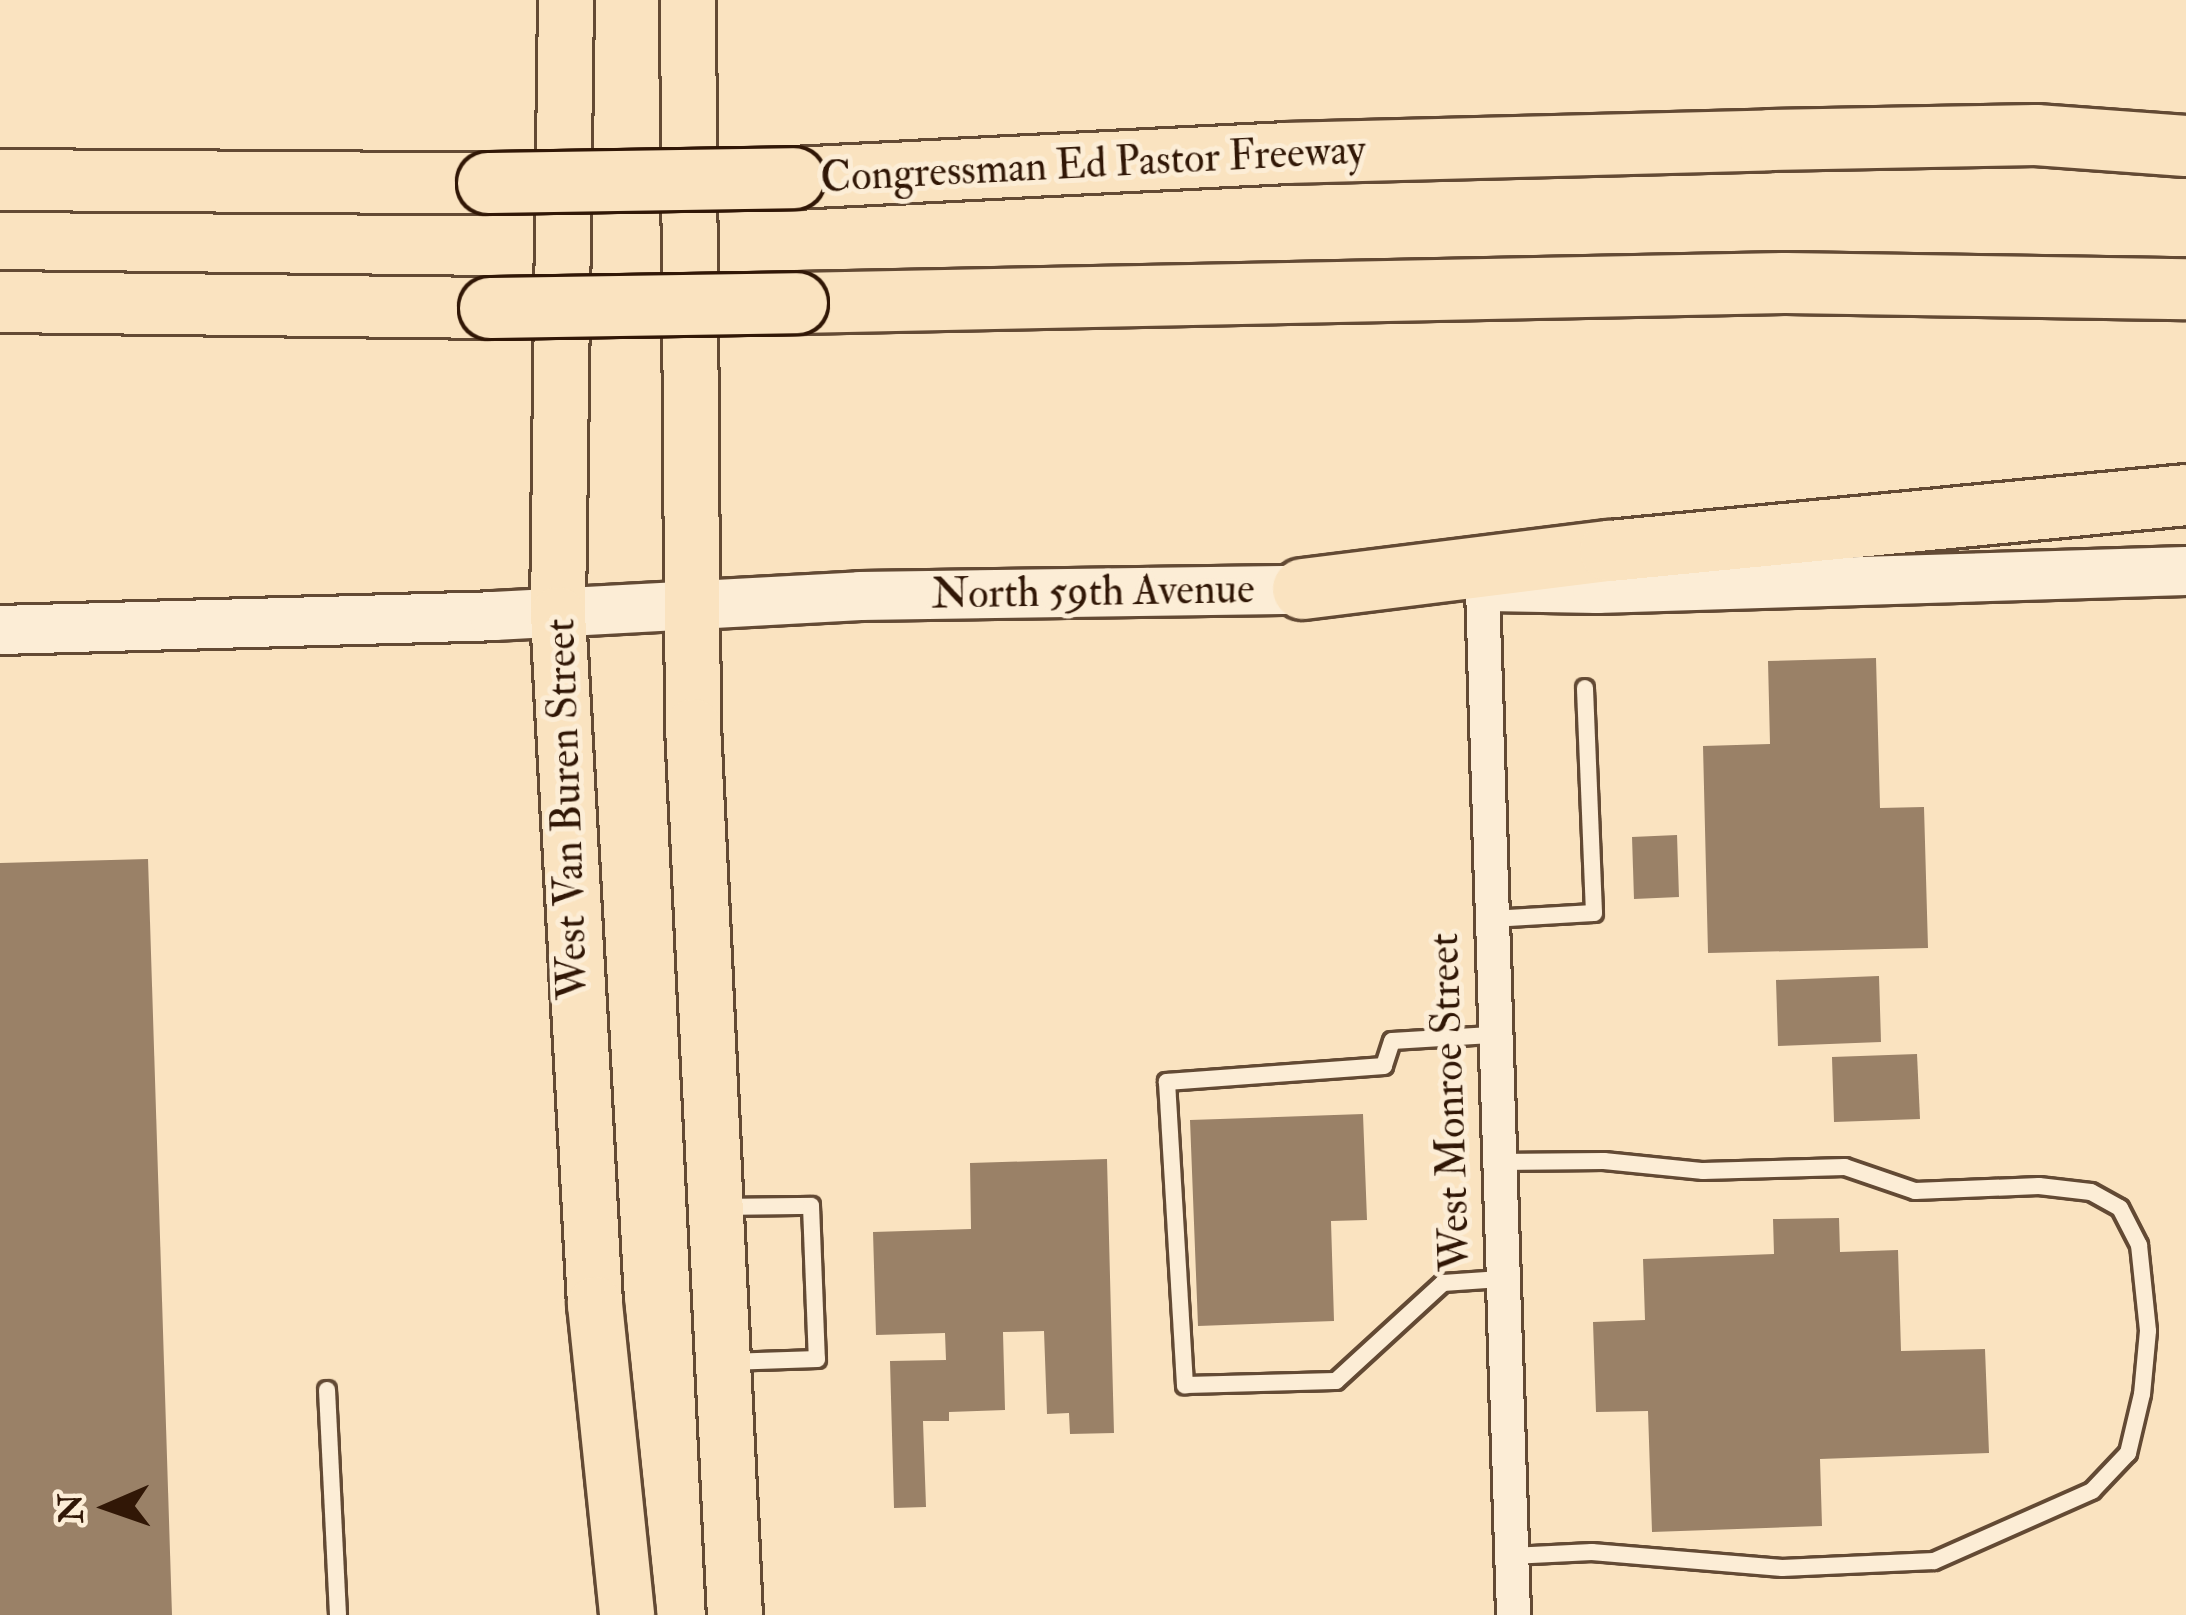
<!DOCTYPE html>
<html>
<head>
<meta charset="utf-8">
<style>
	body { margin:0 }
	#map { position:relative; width:2186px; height:1615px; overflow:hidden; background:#fae3c0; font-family:"IM FELL Double Pica",serif }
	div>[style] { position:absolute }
	.building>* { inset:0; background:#9a8167 }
	.roads { filter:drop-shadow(3px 0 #634a34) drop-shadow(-3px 0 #634a34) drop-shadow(0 3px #634a34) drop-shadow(0 -3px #634a34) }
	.lane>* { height:16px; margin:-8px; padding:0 8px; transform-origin:8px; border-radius:8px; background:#fcedd6 }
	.street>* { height:33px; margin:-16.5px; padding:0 16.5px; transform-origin:16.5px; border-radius:16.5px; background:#fcedd6 }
	.secondary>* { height:48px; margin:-24px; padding:0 24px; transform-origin:24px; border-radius:24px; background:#fcedd6 }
	.primary>* { height:54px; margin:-27px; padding:0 27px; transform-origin:27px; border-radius:27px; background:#fae3c0 }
	.highway>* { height:60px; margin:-30px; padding:0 30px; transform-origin:30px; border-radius:30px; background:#fae3c0 }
	.bridges { filter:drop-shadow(3px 0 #311706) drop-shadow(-3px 0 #311706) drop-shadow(0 3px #311706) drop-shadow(0 -3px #311706) }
	.highway-bridge>* { height:60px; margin:-30px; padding:0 30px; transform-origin:30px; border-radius:30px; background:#fae3c0 }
	span { translate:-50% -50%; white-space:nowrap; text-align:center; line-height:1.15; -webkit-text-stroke:10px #fcedd6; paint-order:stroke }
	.street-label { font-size:42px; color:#311706 }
	.north { position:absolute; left:48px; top:1447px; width:120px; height:120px; -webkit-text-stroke:9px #fcedd6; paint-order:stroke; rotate:268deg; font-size:33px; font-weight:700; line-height:48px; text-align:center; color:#311706 }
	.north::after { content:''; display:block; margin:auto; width:42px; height:54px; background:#311706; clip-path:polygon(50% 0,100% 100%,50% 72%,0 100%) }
</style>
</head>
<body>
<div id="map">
	<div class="building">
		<div style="clip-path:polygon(1876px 658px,1880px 808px,1924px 807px,1928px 948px,1708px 953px,1703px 746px,1770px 744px,1768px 661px)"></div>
		<div style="clip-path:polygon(1677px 835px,1679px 897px,1634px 899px,1632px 837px)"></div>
		<div style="clip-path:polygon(148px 859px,172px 1615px,0 1615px,0 863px)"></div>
		<div style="clip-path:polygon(1879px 976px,1881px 1042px,1778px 1046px,1776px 980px)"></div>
		<div style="clip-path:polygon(1917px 1054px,1920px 1119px,1834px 1122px,1832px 1057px)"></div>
		<div style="clip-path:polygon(1363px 1114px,1367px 1220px,1331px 1221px,1334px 1321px,1198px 1326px,1190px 1120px)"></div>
		<div style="clip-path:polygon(1107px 1159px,1114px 1433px,1070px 1434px,1069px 1413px,1047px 1414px,1044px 1331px,1003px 1332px,1005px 1410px,949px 1412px,949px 1421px,923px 1421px,926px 1507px,894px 1508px,890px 1361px,946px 1360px,945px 1333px,876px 1335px,873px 1232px,971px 1229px,970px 1163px)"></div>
		<div style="clip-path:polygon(1839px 1218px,1840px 1252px,1898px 1250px,1901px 1351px,1985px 1349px,1989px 1453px,1820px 1459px,1822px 1526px,1652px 1532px,1648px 1411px,1596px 1412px,1593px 1322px,1645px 1320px,1643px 1259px,1774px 1254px,1773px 1219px)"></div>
	</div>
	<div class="roads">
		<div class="lane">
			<div style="left:1491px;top:919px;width:103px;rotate:-3.3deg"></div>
			<div style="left:1594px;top:913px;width:225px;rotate:-92.3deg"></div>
			<div style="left:1491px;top:1035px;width:99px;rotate:176.5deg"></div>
			<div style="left:1392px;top:1041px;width:26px;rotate:108deg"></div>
			<div style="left:1384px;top:1066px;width:218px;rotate:175.8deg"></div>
			<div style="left:1167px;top:1082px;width:304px;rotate:86.6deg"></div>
			<div style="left:1185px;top:1385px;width:151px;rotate:-1.5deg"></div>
			<div style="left:1336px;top:1381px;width:145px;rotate:-42.5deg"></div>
			<div style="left:1443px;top:1283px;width:58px;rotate:-3.9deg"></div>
			<div style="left:1497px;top:1162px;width:107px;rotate:-0.5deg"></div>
			<div style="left:1604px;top:1161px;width:100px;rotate:5.8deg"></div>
			<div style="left:1703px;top:1171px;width:142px;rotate:-1.6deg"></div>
			<div style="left:1845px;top:1167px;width:74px;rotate:18.9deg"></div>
			<div style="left:1915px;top:1191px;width:124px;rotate:-2.3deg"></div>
			<div style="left:2039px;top:1186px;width:52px;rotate:6.6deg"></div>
			<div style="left:2091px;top:1192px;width:33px;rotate:29deg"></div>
			<div style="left:2120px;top:1208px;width:42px;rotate:62.8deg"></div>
			<div style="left:2139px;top:1245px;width:86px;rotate:84deg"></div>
			<div style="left:2148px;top:1331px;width:63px;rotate:95.4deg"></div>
			<div style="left:2142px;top:1394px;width:61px;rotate:103.3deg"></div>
			<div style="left:2128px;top:1453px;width:52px;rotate:133.5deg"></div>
			<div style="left:2092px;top:1491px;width:173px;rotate:156.1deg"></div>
			<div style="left:1934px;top:1561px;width:152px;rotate:177.4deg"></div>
			<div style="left:1782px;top:1568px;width:191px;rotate:-175.2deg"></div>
			<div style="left:1592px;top:1552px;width:81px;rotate:177.2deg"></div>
			<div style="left:726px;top:1207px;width:85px;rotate:-0.7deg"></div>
			<div style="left:811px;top:1206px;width:153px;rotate:87.8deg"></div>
			<div style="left:817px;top:1359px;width:89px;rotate:178.1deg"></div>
			<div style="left:327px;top:1390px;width:225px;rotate:87.2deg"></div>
		</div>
		<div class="street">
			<div style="left:1482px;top:587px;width:1028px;rotate:88.27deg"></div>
		</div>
		<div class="secondary">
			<div style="left:1489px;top:587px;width:108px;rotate:1.1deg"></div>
			<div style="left:1597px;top:589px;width:589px;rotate:-1.75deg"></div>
			<div style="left:0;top:630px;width:494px;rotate:-1.6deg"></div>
			<div style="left:494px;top:616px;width:367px;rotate:-3.1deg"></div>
			<div style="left:860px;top:596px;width:476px;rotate:-0.8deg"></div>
		</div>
		<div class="primary">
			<div style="left:566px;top:0;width:614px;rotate:90.75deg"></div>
			<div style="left:558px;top:614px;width:691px;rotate:86.93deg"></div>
			<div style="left:595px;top:1304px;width:313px;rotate:84.1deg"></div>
			<div style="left:688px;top:0;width:726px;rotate:89.61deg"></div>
			<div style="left:693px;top:726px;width:890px;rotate:87.3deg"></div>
		</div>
		<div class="highway">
			<div style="left:794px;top:178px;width:492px;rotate:-2.9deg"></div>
			<div style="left:1285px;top:153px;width:485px;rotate:-1.5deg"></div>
			<div style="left:1770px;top:140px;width:266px;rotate:-1.1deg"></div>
			<div style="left:2036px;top:135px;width:150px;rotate:4.2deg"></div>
			<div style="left:0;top:180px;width:488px;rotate:0.4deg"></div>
			<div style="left:0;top:302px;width:490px;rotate:0.7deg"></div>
			<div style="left:797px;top:303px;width:987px;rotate:-1.16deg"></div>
			<div style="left:1784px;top:283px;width:402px;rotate:0.9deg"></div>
			<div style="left:1303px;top:589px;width:309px;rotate:-7.1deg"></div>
			<div style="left:1610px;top:551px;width:579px;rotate:-5.55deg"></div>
		</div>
	</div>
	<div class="bridges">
		<div class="highway-bridge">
			<div style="left:488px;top:183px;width:306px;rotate:-0.9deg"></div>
			<div style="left:490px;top:308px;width:307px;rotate:-0.9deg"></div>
		</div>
	</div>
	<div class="street-label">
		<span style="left:1093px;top:164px;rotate:-3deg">Congressman Ed Pastor Freeway</span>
		<span style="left:1093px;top:592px;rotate:-1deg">North 59th Avenue</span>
		<span style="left:567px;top:809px;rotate:-92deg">West Van Buren Street</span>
		<span style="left:1450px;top:1102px;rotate:-92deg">West Monroe Street</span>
	</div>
	<div class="north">N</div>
</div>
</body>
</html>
